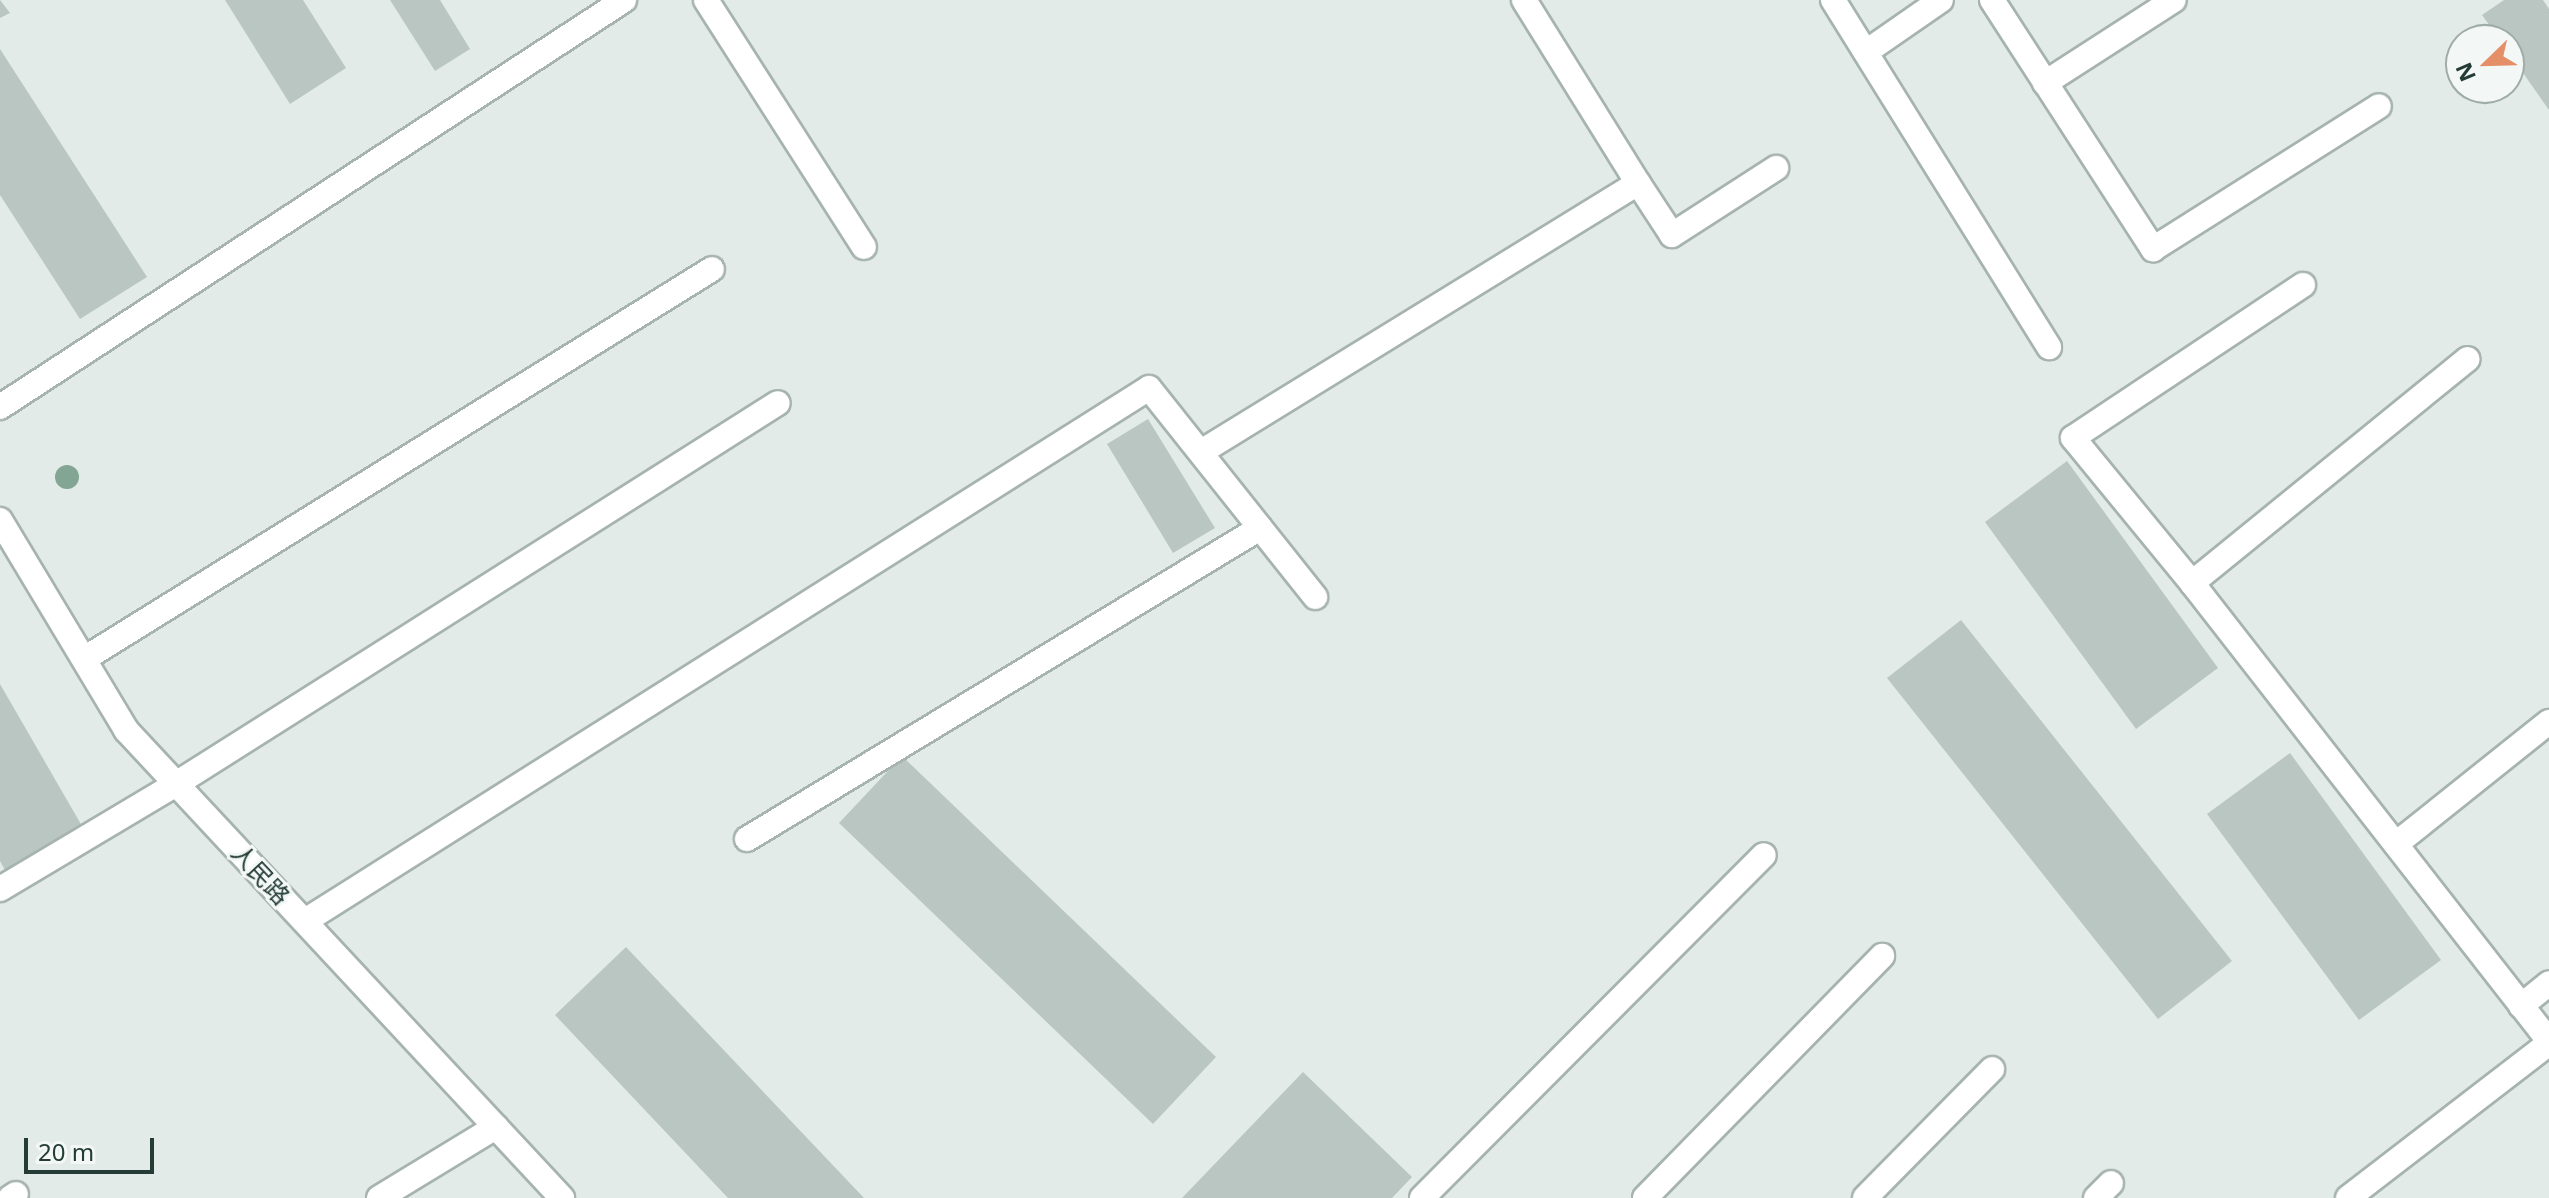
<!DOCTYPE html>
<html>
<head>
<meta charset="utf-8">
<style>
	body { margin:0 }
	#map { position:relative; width:2549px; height:1198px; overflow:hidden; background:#e3ebe8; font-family:"Noto Sans","Noto Sans SC",sans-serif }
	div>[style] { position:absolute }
	.building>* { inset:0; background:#b9c6c1 }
	.roads { filter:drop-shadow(2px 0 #a6b3af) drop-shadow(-2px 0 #a6b3af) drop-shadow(0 2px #a6b3af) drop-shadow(0 -2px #a6b3af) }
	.minor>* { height:24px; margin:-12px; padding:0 12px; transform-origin:12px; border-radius:12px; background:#fff }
	.trees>* { width:24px; height:24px; margin:-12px; border-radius:50%; background:#82a693 }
	span { translate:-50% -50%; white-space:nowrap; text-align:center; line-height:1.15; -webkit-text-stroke:6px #f3f8f6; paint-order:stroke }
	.street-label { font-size:24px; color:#243b36 }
	.north { position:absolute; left:2445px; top:24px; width:80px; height:80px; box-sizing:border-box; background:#f3f8f6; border:2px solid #a0aca9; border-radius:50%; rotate:247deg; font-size:22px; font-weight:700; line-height:32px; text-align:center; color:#243b36 }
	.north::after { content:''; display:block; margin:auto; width:28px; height:36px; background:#e48f68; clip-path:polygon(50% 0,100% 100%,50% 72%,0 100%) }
	.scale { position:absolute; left:24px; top:1138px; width:130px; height:36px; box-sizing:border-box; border:4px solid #243b36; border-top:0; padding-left:10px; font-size:24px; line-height:28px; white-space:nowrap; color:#243b36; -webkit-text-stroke:6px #f3f8f6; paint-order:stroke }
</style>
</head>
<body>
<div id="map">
	<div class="building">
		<div style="clip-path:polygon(0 0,10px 13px,0 18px)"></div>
		<div style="clip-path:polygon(225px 0,303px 0,346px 68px,290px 104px)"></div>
		<div style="clip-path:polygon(390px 0,440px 0,470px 49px,435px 71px)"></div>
		<div style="clip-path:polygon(2504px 0,2543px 0,2549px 9px,2549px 110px,2509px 53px,2509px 40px,2500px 40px,2482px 15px)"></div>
		<div style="clip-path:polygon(0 49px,147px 277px,80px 319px,0 195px)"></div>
		<div style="clip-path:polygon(1148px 419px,1215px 528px,1173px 553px,1107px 444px)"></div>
		<div style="clip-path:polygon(2067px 461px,2218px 668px,2136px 729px,1985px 522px)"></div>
		<div style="clip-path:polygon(1961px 620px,2232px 961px,2158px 1019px,1887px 678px)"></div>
		<div style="clip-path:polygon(0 684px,82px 826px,6px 872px,0 861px)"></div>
		<div style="clip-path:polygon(2290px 753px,2441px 960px,2359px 1020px,2207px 814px)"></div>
		<div style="clip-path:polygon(902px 756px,1216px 1057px,1153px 1124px,839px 823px)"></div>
		<div style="clip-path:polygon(626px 947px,864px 1198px,728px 1198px,555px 1015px)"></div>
		<div style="clip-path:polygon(1303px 1072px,1412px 1177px,1392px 1198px,1182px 1198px)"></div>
	</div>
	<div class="roads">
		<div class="minor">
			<div style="left:706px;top:0;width:293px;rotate:57.4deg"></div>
			<div style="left:1524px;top:0;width:216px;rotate:58.1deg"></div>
			<div style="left:1833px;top:0;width:409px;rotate:58.1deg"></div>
			<div style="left:1992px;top:0;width:297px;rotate:57.1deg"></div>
			<div style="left:2153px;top:249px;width:267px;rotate:-32.3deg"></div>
			<div style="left:1866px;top:52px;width:91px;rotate:-34.7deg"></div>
			<div style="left:2045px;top:83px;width:153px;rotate:-32.8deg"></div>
			<div style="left:2303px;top:285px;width:276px;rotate:146.4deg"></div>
			<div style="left:2073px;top:438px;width:188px;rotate:50.6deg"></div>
			<div style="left:2192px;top:583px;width:581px;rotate:52.06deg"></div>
			<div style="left:0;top:407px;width:745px;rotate:-33.11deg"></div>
			<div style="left:1201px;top:452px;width:513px;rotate:-31.61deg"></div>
			<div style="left:1638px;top:183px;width:62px;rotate:56.8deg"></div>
			<div style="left:1672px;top:235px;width:124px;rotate:-32.8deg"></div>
			<div style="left:0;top:520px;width:245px;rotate:59deg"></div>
			<div style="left:126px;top:730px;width:640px;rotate:47.03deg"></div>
			<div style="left:2192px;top:583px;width:355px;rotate:-39.1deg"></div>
			<div style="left:84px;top:659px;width:739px;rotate:-31.84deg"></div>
			<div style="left:747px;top:839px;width:600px;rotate:-31.23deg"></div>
			<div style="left:2396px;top:844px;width:196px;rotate:-38.6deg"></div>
			<div style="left:0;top:889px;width:205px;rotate:-30.8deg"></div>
			<div style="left:176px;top:784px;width:712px;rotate:-32.33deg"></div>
			<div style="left:305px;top:921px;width:998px;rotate:-32.27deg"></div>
			<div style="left:1149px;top:388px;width:267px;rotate:51.5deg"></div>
			<div style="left:2521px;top:1006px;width:36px;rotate:-39deg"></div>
			<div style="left:10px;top:1198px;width:7px;rotate:-34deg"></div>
			<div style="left:379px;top:1198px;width:137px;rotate:-31.3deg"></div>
			<div style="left:1422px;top:1198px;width:484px;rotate:-45.1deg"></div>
			<div style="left:1645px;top:1198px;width:339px;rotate:-45.6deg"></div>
			<div style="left:1865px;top:1198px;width:181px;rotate:-45.4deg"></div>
			<div style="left:2096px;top:1198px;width:21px;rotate:-45deg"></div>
			<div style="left:2348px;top:1198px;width:254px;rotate:-37.6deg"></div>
		</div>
	</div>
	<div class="trees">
		<div style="left:67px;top:477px"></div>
	</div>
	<div class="street-label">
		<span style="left:261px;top:874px;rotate:47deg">人民路</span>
	</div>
	<div class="north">N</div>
	<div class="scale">20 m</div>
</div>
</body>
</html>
